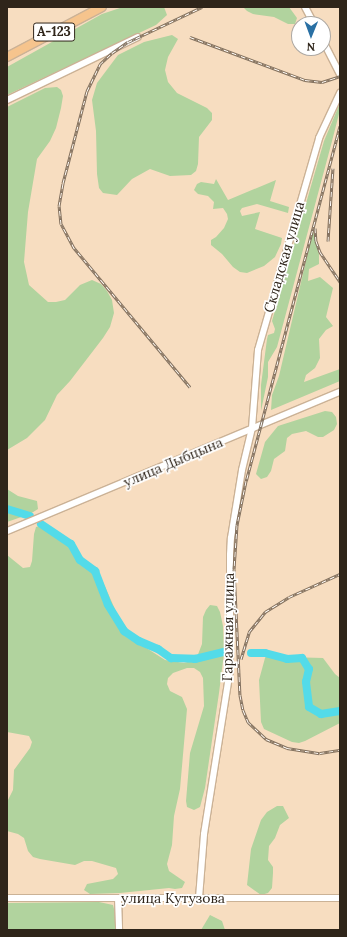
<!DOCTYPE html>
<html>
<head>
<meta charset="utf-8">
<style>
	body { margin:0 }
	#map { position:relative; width:347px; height:937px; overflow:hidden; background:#f7ddc0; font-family:Lora,serif }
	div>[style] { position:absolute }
	.green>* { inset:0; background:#b1d39e }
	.river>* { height:8px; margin:-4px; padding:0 4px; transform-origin:4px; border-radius:4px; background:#53dbe9 }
	.roads { filter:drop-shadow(1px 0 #cbb296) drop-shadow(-1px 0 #cbb296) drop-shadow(0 1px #cbb296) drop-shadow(0 -1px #cbb296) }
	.minor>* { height:6px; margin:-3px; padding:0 3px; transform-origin:3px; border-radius:3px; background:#fff }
	.major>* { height:8px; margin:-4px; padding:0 4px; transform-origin:4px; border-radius:4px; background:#f6c48d }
	.rail>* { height:3px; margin-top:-1.5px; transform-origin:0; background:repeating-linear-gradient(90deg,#fff 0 4.5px,#81705e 0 9px); box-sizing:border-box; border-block:1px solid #81705e }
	span { translate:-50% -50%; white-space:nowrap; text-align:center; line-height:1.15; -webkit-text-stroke:3.5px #fff; paint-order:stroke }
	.shield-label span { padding:1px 3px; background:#fff; border:1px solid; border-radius:3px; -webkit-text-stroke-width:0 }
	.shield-label { font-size:13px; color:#2f251a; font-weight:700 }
	.street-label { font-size:14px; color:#2f251a }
	.frame { position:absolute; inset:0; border:8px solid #2f251a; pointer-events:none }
	.north { position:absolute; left:291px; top:16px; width:40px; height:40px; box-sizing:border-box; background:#fff; border:1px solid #aca8a3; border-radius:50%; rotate:181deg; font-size:11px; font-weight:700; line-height:16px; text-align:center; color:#2f251a }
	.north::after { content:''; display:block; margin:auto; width:14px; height:18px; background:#2970a4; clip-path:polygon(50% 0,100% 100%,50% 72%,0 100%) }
</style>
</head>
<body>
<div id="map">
	<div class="green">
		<div style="clip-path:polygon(123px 7px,164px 7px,167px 15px,156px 25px,7px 95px,7px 67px,102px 14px)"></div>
		<div style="clip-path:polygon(243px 7px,289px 7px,297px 18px,295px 24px,288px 24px,274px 17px,253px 14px,247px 11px)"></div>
		<div style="clip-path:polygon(172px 35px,178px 39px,168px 57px,165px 70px,168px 82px,177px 93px,207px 108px,212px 113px,212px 120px,199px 137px,198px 164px,196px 171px,191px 175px,170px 176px,150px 169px,132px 179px,117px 195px,103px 193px,99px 188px,97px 174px,96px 131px,92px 100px,97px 83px,118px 55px,144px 42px)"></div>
		<div style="clip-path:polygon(57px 87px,61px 90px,63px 96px,61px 108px,56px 128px,50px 141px,37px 159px,28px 212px,24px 262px,29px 285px,48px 302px,56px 302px,65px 300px,80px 285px,92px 280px,101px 284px,107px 291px,112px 300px,114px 313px,110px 327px,103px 338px,70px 381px,57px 395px,45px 420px,27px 438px,7px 450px,7px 107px,45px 88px)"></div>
		<div style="clip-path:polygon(340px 103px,340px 110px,331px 145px,277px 347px,268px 362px,268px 377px,261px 411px,261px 385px,267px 339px,268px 335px,274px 333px,275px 329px,272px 321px,324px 141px)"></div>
		<div style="clip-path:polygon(216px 179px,228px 200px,276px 180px,270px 201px,289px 207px,288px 213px,257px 204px,242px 208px,240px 211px,242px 216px,260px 212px,255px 229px,282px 238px,281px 244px,275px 257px,264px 266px,247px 273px,240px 272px,233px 267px,222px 254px,211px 245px,211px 240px,216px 237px,224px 228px,228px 219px,227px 214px,223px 208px,213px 209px,214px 202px,208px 196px,198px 194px,194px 190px,197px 184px,201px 182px,214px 184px)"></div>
		<div style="clip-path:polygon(313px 231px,319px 254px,319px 264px,309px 269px,308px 281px,320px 277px,333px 288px,326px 317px,333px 326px,326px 330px,319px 339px,320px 358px,315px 368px,306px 375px,304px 382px,340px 369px,340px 381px,271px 410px,272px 395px,279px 376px)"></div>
		<div style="clip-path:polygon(325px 411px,332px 412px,336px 417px,337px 424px,334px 430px,323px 437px,318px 437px,306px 431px,292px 434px,287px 438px,285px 451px,274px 459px,271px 471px,267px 477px,261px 479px,256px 474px,265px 442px,278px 426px)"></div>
		<div style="clip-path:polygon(7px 489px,18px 496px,37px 501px,38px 509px,30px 514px,7px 522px)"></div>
		<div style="clip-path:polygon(42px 525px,48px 527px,85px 560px,103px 582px,118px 616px,137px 642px,165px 660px,184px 663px,191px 661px,197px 657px,202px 644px,203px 617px,206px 610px,210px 605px,217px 606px,220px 612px,223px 626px,224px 653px,219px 693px,205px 788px,200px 807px,194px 810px,187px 807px,186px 801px,190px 753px,204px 706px,203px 678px,200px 672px,194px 668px,187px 668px,173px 673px,168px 678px,167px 684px,170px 691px,182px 697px,187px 709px,180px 789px,174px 816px,172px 845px,167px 864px,169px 871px,185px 882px,182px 888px,175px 889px,169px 888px,120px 893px,90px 894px,84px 890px,87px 884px,113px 879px,118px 874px,116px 868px,92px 861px,84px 861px,75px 865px,40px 859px,33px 857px,28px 851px,24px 838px,18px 834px,7px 831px,7px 802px,13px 790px,14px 770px,30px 748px,32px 742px,29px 736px,7px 732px,7px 555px,23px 568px,30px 567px,32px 561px,34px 534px,36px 527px)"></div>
		<div style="clip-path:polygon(268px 653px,288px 657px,323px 658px,335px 674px,340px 678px,340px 723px,305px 741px,299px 743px,292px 742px,264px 729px,261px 722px,259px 680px,265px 658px)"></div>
		<div style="clip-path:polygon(277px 806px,283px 806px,289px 818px,280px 825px,275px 838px,269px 846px,268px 860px,273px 867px,273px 873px,272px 888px,268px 893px,261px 895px,247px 885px,251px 849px,261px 820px,267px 812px)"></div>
		<div style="clip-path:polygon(99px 902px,113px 905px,116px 917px,116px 930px,7px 930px,7px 903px)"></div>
		<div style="clip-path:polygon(210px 915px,222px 921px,225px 930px,201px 930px)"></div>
	</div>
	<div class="river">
		<div style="left:7px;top:509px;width:24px;rotate:17deg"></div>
		<div style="left:41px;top:524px;width:36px;rotate:34deg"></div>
		<div style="left:71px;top:544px;width:18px;rotate:61deg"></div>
		<div style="left:80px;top:560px;width:19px;rotate:36deg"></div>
		<div style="left:95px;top:571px;width:36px;rotate:69deg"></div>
		<div style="left:108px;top:605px;width:31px;rotate:58deg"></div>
		<div style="left:124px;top:631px;width:18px;rotate:34deg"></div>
		<div style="left:139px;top:641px;width:21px;rotate:23deg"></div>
		<div style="left:158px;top:649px;width:16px;rotate:35deg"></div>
		<div style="left:171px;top:658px;width:24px;rotate:2deg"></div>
		<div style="left:195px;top:659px;width:33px;rotate:-14deg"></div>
		<div style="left:251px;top:653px;width:14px"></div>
		<div style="left:265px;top:653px;width:23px;rotate:15deg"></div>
		<div style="left:287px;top:659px;width:15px;rotate:-4deg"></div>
		<div style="left:302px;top:658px;width:13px;rotate:58deg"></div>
		<div style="left:309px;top:669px;width:13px;rotate:103deg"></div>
		<div style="left:306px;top:682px;width:25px;rotate:83deg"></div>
		<div style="left:309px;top:707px;width:14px;rotate:30deg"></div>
		<div style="left:321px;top:714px;width:19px;rotate:-9deg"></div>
	</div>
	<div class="roads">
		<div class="minor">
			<div style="left:305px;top:7px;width:19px;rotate:62deg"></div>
			<div style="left:323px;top:41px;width:37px;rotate:63deg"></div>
			<div style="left:7px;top:100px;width:145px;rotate:-25.7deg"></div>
			<div style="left:7px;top:531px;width:361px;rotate:-22.7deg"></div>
			<div style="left:7px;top:898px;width:333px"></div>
			<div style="left:118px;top:898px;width:32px;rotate:88deg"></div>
			<div style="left:199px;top:898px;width:64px;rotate:-85.5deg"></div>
			<div style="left:204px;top:834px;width:166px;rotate:-81deg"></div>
			<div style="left:230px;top:670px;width:115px;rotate:-90deg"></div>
			<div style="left:230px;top:555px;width:17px;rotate:-87deg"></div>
			<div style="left:231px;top:538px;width:69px;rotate:-80.8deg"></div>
			<div style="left:242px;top:470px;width:43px;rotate:-76.6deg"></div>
			<div style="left:252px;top:428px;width:78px;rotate:-85.6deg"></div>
			<div style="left:258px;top:350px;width:221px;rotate:-73.9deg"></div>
			<div style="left:319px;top:138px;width:50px;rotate:-65deg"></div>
		</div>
		<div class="major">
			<div style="left:7px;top:57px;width:107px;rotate:-27.8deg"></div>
		</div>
	</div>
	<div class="rail">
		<div style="left:190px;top:37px;width:123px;rotate:20.5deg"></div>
		<div style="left:305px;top:80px;width:17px;rotate:7deg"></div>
		<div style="left:322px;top:82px;width:19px;rotate:-18deg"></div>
		<div style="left:340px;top:126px;width:367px;rotate:104.8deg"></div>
		<div style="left:246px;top:481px;width:45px;rotate:101.6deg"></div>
		<div style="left:237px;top:525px;width:44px;rotate:93.9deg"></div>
		<div style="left:234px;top:569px;width:126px;rotate:87.3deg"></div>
		<div style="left:240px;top:695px;width:15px;rotate:79deg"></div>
		<div style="left:243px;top:710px;width:13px;rotate:67deg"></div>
		<div style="left:248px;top:722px;width:25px;rotate:43deg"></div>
		<div style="left:266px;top:739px;width:23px;rotate:23deg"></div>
		<div style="left:287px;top:748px;width:33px;rotate:9deg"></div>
		<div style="left:320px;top:753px;width:20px;rotate:-9deg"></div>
		<div style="left:315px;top:228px;width:13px;rotate:86deg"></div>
		<div style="left:316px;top:241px;width:12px;rotate:70deg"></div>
		<div style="left:320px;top:252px;width:36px;rotate:56deg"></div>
		<div style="left:328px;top:241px;width:73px;rotate:-86.1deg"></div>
		<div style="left:190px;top:387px;width:181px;rotate:-129.8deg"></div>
		<div style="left:74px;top:248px;width:27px;rotate:-118deg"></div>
		<div style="left:61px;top:224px;width:18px;rotate:-96deg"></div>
		<div style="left:59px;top:206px;width:23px;rotate:-80deg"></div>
		<div style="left:63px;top:183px;width:95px;rotate:-75.4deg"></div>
		<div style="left:87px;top:91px;width:30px;rotate:-64deg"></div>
		<div style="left:100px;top:64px;width:16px;rotate:-43deg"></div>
		<div style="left:112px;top:53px;width:19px;rotate:-35deg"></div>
		<div style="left:128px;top:42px;width:82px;rotate:-25.3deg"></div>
		<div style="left:241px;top:659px;width:28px;rotate:-73deg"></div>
		<div style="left:249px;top:632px;width:26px;rotate:-51deg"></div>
		<div style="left:265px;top:612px;width:28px;rotate:-32deg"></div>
		<div style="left:289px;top:597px;width:56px;rotate:-24.3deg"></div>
	</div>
	<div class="shield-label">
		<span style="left:54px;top:32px">А-123</span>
	</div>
	<div class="street-label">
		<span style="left:284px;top:257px;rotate:-74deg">Складская улица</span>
		<span style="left:173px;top:462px;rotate:-23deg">улица Дыбцына</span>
		<span style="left:228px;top:627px;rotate:-89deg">Гаражная улица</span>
		<span style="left:173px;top:898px">улица Кутузова</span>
	</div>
	<div class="frame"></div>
	<div class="north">N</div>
</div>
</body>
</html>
